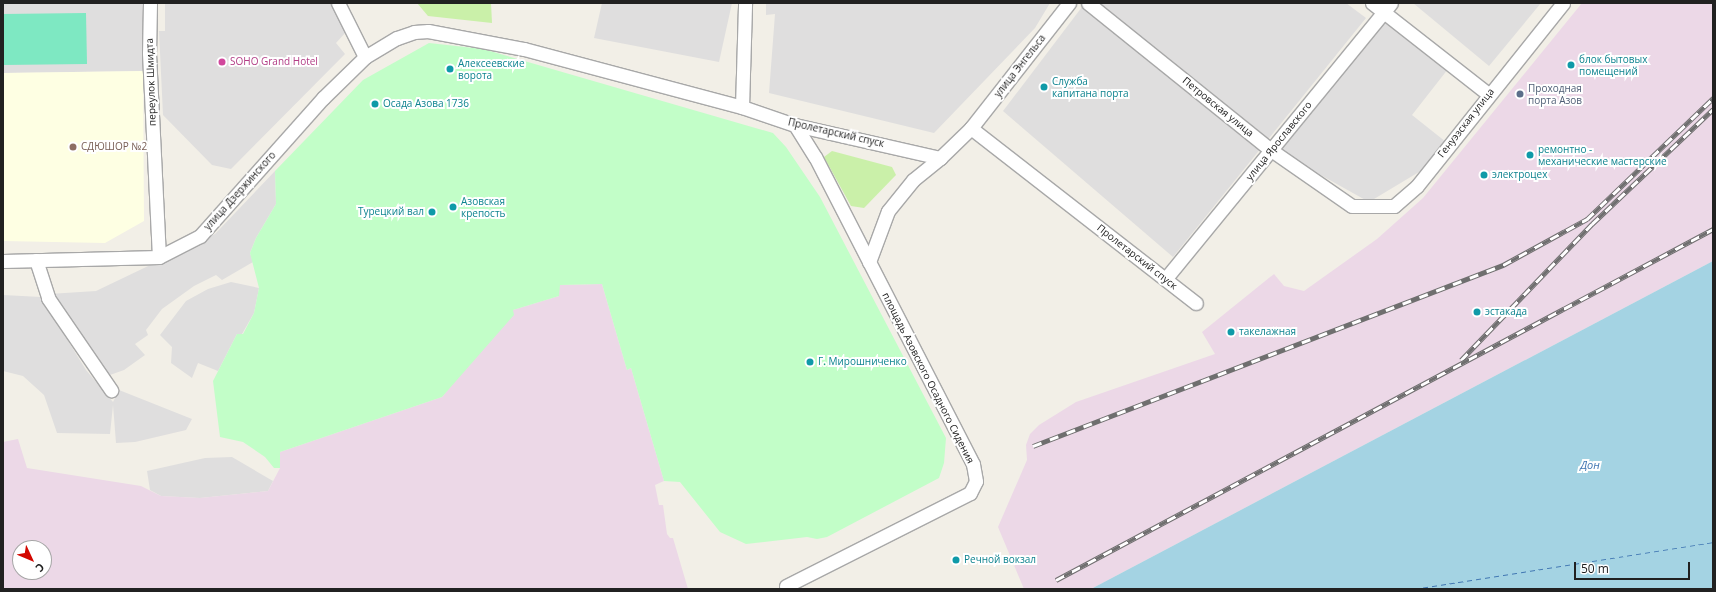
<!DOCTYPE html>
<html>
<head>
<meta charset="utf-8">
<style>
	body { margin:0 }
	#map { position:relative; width:1716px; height:592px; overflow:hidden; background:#f2efe7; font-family:"Open Sans",sans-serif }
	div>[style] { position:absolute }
	.residential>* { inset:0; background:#dfdede }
	.industrial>* { inset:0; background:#ecd8e7 }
	.education>* { inset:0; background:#feffe3 }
	.grass>* { inset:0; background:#caf0a9 }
	.park>* { inset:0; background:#c2fec8 }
	.pitch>* { inset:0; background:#7ee8c2 }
	.water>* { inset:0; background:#a4d3e3 }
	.ferry>* { height:1px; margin-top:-0.5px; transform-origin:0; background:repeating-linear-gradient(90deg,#4076b2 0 5px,transparent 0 9px) }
	.roads { filter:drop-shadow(1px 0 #a8a8a8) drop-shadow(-1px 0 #a8a8a8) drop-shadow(0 1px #a8a8a8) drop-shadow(0 -1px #a8a8a8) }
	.minor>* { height:13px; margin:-6.5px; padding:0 6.5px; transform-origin:6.5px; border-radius:6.5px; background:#fff }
	.rail>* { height:4.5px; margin-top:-2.25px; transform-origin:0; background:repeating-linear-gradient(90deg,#fff 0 9px,#6f6f6f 0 18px); box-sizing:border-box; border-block:1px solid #6f6f6f }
	.dots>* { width:11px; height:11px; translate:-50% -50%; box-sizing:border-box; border:2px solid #fff; border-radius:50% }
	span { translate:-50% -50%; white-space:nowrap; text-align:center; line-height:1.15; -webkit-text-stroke:4px #fff; paint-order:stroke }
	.culture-label { font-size:10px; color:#0d838f }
	.left { translate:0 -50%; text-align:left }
	.right { translate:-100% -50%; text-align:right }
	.hotel-label { font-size:10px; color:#b23c85 }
	.street-label { font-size:10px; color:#212121 }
	.service-label { font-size:10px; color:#4e5e75 }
	.education-label { font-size:10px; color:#785e54 }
	.water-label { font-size:11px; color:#4076b2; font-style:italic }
	.frame { position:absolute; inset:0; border:4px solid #212121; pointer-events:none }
	.north { position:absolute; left:12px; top:540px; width:40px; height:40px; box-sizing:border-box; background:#fff; border:1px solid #a6a6a6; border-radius:50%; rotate:134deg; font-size:11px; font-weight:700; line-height:16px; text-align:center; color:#212121 }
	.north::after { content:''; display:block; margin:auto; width:14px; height:18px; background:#d20700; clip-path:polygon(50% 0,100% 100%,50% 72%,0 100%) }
	.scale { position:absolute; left:1574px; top:562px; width:116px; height:18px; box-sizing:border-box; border:2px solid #212121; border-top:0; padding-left:5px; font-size:12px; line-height:14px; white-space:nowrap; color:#212121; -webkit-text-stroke:3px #fff; paint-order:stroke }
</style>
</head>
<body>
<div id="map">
	<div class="residential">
		<div style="clip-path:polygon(3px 3px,143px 3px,143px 71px,3px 73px)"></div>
		<div style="clip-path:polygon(165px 3px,336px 3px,346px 32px,336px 43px,345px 54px,231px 169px,212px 165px,163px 115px,159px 31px,165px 31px)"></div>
		<div style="clip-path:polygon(602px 3px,732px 3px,719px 62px,594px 38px)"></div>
		<div style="clip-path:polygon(766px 3px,1050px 3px,1035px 28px,934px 133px,769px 93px,775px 14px,766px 15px)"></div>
		<div style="clip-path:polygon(1085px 3px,1346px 3px,1366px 18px,1173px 257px,1003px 111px)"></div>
		<div style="clip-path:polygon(1413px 3px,1541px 3px,1489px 66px)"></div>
		<div style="clip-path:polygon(1384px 18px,1448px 69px,1412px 115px,1446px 142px,1424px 169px,1369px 202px,1276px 150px)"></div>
		<div style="clip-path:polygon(275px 171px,276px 204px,256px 238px,250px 253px,253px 262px,222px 280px,216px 275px,194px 286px,162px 309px,146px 330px,148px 335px,135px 344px,145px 355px,124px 370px,107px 376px,49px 294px,96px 291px,215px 234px)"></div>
		<div style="clip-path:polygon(231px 282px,259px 288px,254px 313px,242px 334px,237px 334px,218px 371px,198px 363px,192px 378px,171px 363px,172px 347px,160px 335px,186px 301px,208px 289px)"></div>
		<div style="clip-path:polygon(3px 295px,41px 297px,86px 370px,113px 402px,119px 390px,192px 419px,186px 430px,135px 442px,116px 443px,113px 405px,110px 434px,57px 433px,44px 395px,23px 376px,3px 371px)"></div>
		<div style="clip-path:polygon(232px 457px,273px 481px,268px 491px,200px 498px,161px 496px,150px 490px,147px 471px,205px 458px)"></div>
	</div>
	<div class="industrial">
		<div style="clip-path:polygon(1582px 3px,1713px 3px,1713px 261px,1091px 589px,1024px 589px,998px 527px,1027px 460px,1026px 445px,1030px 434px,1039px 425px,1076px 402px,1215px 354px,1202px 332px,1274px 274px,1284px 286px,1304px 291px,1377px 239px,1423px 198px)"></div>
		<div style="clip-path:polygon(evenodd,602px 284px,627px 370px,631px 368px,664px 481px,655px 485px,659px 505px,663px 505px,667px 534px,670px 538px,673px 538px,688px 589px,3px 589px,3px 442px,18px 439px,27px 468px,141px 486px,161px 496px,200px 498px,268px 491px,280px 468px,280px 452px,442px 397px,513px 310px,559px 296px,559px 285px,602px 284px,20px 548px,44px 548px,44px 572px,20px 572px,20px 548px)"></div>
	</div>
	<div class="education">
		<div style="clip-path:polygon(143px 71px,144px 221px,105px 243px,3px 241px,3px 73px)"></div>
	</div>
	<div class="grass">
		<div style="clip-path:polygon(417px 3px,491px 3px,492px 23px,428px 16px)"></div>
		<div style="clip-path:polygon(832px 151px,892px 167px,896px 175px,864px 208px,851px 206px,824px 157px)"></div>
	</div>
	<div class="park">
		<div style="clip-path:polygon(429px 43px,483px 49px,773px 133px,786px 147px,820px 197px,946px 438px,944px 463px,939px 478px,827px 537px,817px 539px,807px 537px,746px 544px,720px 532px,680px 482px,664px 481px,631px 368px,627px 370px,602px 284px,560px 285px,559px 296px,513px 310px,514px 315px,442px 397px,280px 452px,280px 468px,274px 468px,265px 457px,243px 442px,220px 437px,213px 381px,237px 334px,243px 334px,254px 313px,259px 288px,250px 253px,256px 238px,276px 204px,275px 171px,363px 80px)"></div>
	</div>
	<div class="pitch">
		<div style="clip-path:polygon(86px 13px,87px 64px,3px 65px,3px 14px)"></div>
	</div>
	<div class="water">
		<div style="clip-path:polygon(1713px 261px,1713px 589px,1091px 589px)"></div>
	</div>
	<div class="ferry">
		<div style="left:1414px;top:589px;width:303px;rotate:-8.9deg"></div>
	</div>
	<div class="roads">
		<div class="minor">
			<div style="left:150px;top:3px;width:50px;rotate:91.1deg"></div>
			<div style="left:149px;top:53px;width:204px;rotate:87.2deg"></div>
			<div style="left:338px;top:3px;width:60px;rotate:63.4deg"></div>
			<div style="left:1088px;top:3px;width:235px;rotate:38.8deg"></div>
			<div style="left:1271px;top:150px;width:98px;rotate:34.7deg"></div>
			<div style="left:1352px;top:206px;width:42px"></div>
			<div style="left:1394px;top:206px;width:30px;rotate:-41deg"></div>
			<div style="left:1417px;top:186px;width:234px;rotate:-51.4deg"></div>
			<div style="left:1372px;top:3px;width:147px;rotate:38.1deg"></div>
			<div style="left:742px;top:107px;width:104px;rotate:-88.3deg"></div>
			<div style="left:971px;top:128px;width:285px;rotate:37.9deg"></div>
			<div style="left:36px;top:260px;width:40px;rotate:72deg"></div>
			<div style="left:48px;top:298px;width:112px;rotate:55.6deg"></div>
			<div style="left:3px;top:261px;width:156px;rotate:-1.5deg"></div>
			<div style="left:159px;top:257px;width:46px;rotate:-27.1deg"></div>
			<div style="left:200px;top:236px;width:185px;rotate:-48.3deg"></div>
			<div style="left:323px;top:98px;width:59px;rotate:-44.3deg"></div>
			<div style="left:365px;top:57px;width:37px;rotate:-31deg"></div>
			<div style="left:397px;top:38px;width:18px;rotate:-19deg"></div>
			<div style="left:414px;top:32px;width:14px;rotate:-4deg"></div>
			<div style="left:428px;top:31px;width:98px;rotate:10.6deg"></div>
			<div style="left:524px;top:49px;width:226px;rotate:14.9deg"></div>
			<div style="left:742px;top:107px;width:56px;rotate:18.8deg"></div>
			<div style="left:795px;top:125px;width:149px;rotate:12.8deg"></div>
			<div style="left:940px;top:158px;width:43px;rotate:-44.1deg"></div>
			<div style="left:971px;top:128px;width:159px;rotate:-51.9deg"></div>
			<div style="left:869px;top:262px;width:54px;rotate:-69.6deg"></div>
			<div style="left:888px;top:211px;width:40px;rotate:-51deg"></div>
			<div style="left:913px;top:180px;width:35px;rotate:-39deg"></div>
			<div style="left:1166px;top:278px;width:355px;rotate:-50.7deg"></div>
			<div style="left:786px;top:586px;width:206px;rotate:-26.8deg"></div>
			<div style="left:970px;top:493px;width:13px;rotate:-63deg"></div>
			<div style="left:976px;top:481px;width:17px;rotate:-100deg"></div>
			<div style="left:973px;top:464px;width:345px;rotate:-117.2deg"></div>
			<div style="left:815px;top:157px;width:38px;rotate:-122deg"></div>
		</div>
	</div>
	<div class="rail">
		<div style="left:1461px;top:360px;width:189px;rotate:-46.1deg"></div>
		<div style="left:1592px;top:224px;width:167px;rotate:-43.5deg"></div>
		<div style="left:1033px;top:446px;width:504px;rotate:-21.06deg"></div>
		<div style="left:1503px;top:265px;width:96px;rotate:-28.7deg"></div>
		<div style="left:1587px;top:219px;width:175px;rotate:-43.8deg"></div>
		<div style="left:1056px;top:580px;width:745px;rotate:-28.11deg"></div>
	</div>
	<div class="dots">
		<div style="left:222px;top:62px;background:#d1479c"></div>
		<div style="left:1571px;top:65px;background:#0f9aa8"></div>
		<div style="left:450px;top:69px;background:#0f9aa8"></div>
		<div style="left:1044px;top:87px;background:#0f9aa8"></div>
		<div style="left:1520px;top:94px;background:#5c6f8a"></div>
		<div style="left:375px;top:104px;background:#0f9aa8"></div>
		<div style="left:73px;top:147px;background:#8d6e63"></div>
		<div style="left:1530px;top:155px;background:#0f9aa8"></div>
		<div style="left:1484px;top:175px;background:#0f9aa8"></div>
		<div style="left:453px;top:207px;background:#0f9aa8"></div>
		<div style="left:432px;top:212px;background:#0f9aa8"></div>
		<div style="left:1477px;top:312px;background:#0f9aa8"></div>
		<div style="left:1231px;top:332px;background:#0f9aa8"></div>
		<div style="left:810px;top:362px;background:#0f9aa8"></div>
		<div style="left:956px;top:560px;background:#0f9aa8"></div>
	</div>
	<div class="culture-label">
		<span class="left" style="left:1579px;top:65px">блок бытовых<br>помещений</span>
		<span class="left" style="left:458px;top:69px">Алексеевские<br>ворота</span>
		<span class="left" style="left:1052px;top:87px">Служба<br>капитана порта</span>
		<span class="left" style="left:383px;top:104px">Осада Азова 1736</span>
		<span class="left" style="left:1538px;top:155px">ремонтно -<br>механические мастерские</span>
		<span class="left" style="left:1492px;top:175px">электроцех</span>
		<span class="left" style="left:461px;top:207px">Азовская<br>крепость</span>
		<span class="right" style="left:424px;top:212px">Турецкий вал</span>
		<span class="left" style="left:1485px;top:312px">эстакада</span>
		<span class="left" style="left:1239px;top:332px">такелажная</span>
		<span class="left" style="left:818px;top:362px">Г. Мирошниченко</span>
		<span class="left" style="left:964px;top:560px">Речной вокзал</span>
	</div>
	<div class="hotel-label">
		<span class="left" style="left:230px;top:62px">SOHO Grand Hotel</span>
	</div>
	<div class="street-label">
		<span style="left:1020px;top:66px;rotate:-52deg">улица Энгельса</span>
		<span style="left:151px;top:82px;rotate:-92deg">переулок Шмидта</span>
		<span style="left:1218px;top:107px;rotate:39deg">Петровская улица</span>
		<span style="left:1466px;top:123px;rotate:-52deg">Генуэзская улица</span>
		<span style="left:836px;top:133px;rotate:13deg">Пролетарский спуск</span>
		<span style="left:1279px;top:141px;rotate:-51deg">улица Ярославского</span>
		<span style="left:240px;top:191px;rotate:-48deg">улица Дзержинского</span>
		<span style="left:1137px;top:257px;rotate:38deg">Пролетарский спуск</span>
		<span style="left:928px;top:378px;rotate:63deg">площадь Азовского Осадного Сидения</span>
	</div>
	<div class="service-label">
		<span class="left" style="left:1528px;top:94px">Проходная<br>порта Азов</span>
	</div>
	<div class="education-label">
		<span class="left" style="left:81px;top:147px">СДЮШОР №2</span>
	</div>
	<div class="water-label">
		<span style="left:1590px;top:465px">Дон</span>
	</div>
	<div class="frame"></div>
	<div class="north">С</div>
	<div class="scale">50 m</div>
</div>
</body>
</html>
